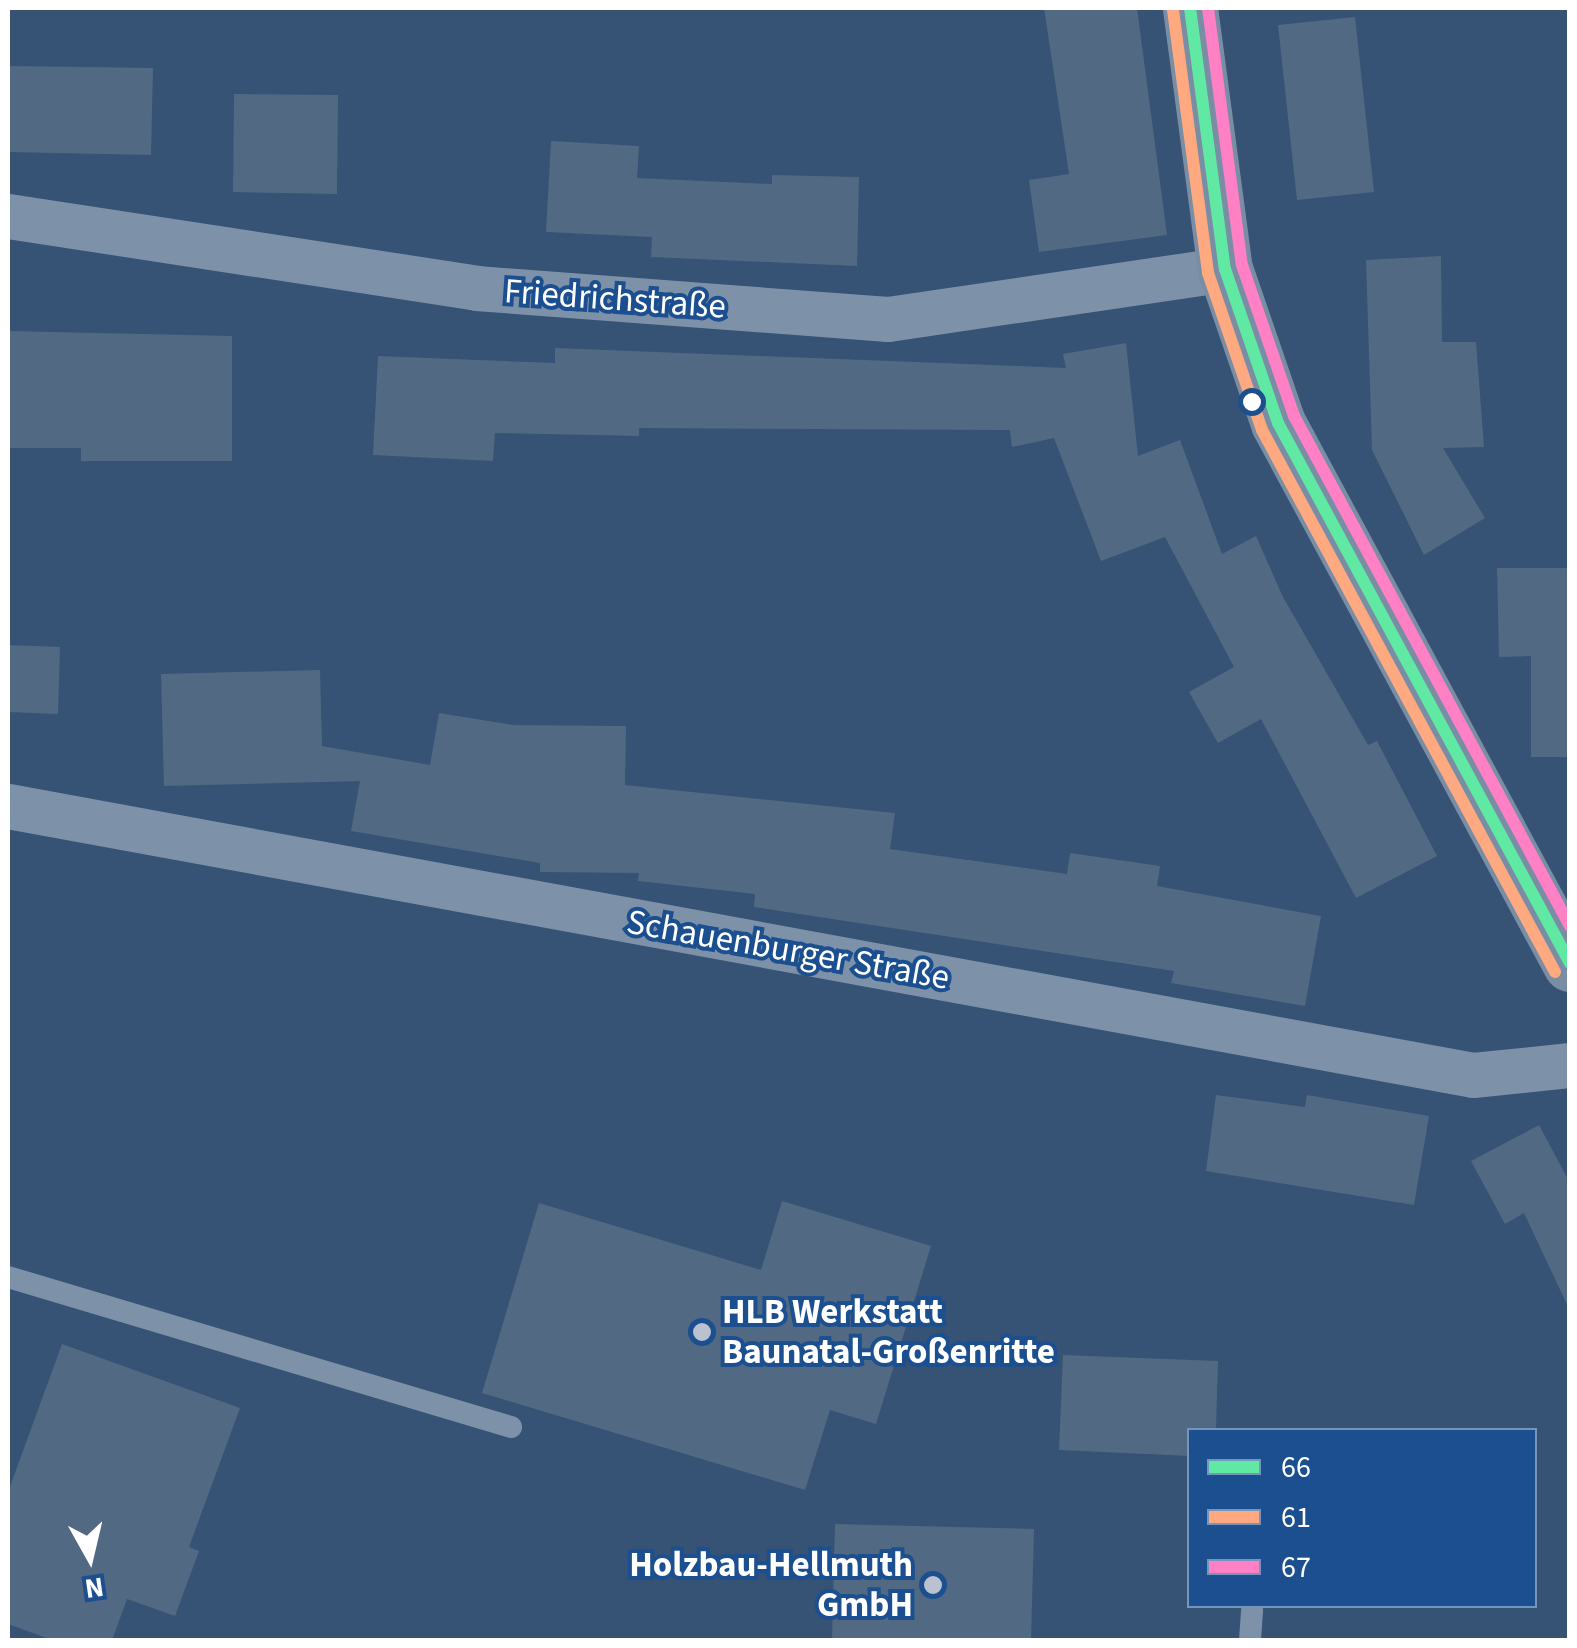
<!DOCTYPE html>
<html>
<head>
<meta charset="utf-8">
<style>
	body { margin:0 }
	#map { position:relative; width:1577px; height:1648px; overflow:hidden; background:#365274; font-family:"Source Sans 3",sans-serif }
	div>[style] { position:absolute }
	.building>* { inset:0; background:#526984 }
	.lane>* { height:22px; margin:-11px; padding:0 11px; transform-origin:11px; border-radius:11px; background:#7d92a8 }
	.street>* { height:45px; margin:-22.5px; padding:0 22.5px; transform-origin:22.5px; border-radius:22.5px; background:#7d92a8 }
	.secondary>* { height:55px; margin:-27.5px; padding:0 27.5px; transform-origin:27.5px; border-radius:27.5px; background:#798da4 }
	.bus-1>* { height:12px; margin:-6px; padding:0 6px; transform-origin:6px; border-radius:6px; background:#60e9a3 }
	.bus-2>* { height:12px; margin:-6px; padding:0 6px; transform-origin:6px; border-radius:6px; background:#ffa980 }
	.bus-3>* { height:12px; margin:-6px; padding:0 6px; transform-origin:6px; border-radius:6px; background:#ff80c5 }
	.dots>* { width:28px; height:28px; translate:-50% -50%; box-sizing:border-box; border:5px solid #1b4f8f; border-radius:50% }
	span { translate:-50% -50%; white-space:nowrap; text-align:center; line-height:1.15; -webkit-text-stroke:8px #1b4f8f; paint-order:stroke }
	.street-label { font-size:35px; color:#fff }
	.poi-label { font-size:35px; color:#fff; font-weight:700 }
	.left { translate:0 -50%; text-align:left }
	.right { translate:-100% -50%; text-align:right }
	.frame { position:absolute; inset:0; border:10px solid #fff; pointer-events:none }
	.legend { position:absolute; left:1187px; top:1428px; width:350px; height:180px; box-sizing:border-box; background:#1b4f8f; border:2px solid #7695bc; margin:0; padding:12px 18px; list-style:none; font-size:30px; color:#fff }
	.legend li { display:flex; align-items:center; gap:20px; height:50px }
	.legend b { width:50px; border:2px solid #7695bc }
	.north { position:absolute; left:40px; top:1508px; width:100px; height:100px; -webkit-text-stroke:8px #1b4f8f; paint-order:stroke; rotate:172deg; font-size:28px; font-weight:700; line-height:40px; text-align:center; color:#fff }
	.north::after { content:''; display:block; margin:auto; width:35px; height:45px; background:#fff; clip-path:polygon(50% 0,100% 100%,50% 72%,0 100%) }
</style>
</head>
<body>
<div id="map">
	<div class="building">
		<div style="clip-path:polygon(1044px 8px,1137px 8px,1167px 235px,1039px 252px,1029px 180px,1069px 174px)"></div>
		<div style="clip-path:polygon(1355px 17px,1374px 192px,1297px 200px,1278px 25px)"></div>
		<div style="clip-path:polygon(8px 66px,153px 68px,151px 155px,8px 152px)"></div>
		<div style="clip-path:polygon(234px 94px,338px 95px,337px 194px,233px 192px)"></div>
		<div style="clip-path:polygon(551px 141px,639px 146px,637px 178px,772px 184px,772px 175px,859px 177px,857px 266px,651px 257px,652px 237px,546px 232px)"></div>
		<div style="clip-path:polygon(1441px 256px,1442px 342px,1476px 342px,1484px 447px,1443px 448px,1485px 518px,1424px 555px,1372px 450px,1366px 260px)"></div>
		<div style="clip-path:polygon(8px 331px,232px 336px,232px 461px,81px 461px,81px 448px,8px 448px)"></div>
		<div style="clip-path:polygon(1126px 343px,1138px 456px,1180px 440px,1222px 554px,1256px 536px,1283px 597px,1368px 745px,1377px 741px,1437px 856px,1356px 898px,1261px 719px,1218px 743px,1189px 692px,1234px 667px,1165px 537px,1101px 561px,1054px 438px,1012px 447px,1010px 430px,639px 428px,639px 436px,495px 433px,493px 461px,373px 455px,378px 356px,555px 363px,555px 348px,1066px 368px,1063px 354px)"></div>
		<div style="clip-path:polygon(1497px 568px,1570px 568px,1570px 757px,1531px 757px,1531px 656px,1499px 657px)"></div>
		<div style="clip-path:polygon(8px 645px,60px 647px,58px 714px,8px 712px)"></div>
		<div style="clip-path:polygon(320px 670px,322px 746px,430px 765px,439px 713px,513px 725px,626px 726px,625px 785px,895px 813px,890px 849px,1067px 874px,1070px 853px,1160px 866px,1157px 886px,1321px 916px,1305px 1006px,1171px 983px,1174px 971px,754px 907px,755px 894px,638px 881px,639px 873px,540px 872px,540px 863px,351px 831px,360px 781px,164px 786px,161px 674px)"></div>
		<div style="clip-path:polygon(1216px 1095px,1305px 1107px,1307px 1095px,1429px 1116px,1414px 1205px,1206px 1171px)"></div>
		<div style="clip-path:polygon(1539px 1125px,1570px 1183px,1570px 1311px,1524px 1213px,1505px 1224px,1471px 1161px)"></div>
		<div style="clip-path:polygon(782px 1201px,931px 1246px,876px 1424px,830px 1410px,805px 1490px,482px 1393px,539px 1203px,761px 1270px)"></div>
		<div style="clip-path:polygon(62px 1344px,240px 1408px,189px 1547px,199px 1551px,175px 1616px,127px 1599px,112px 1640px,52px 1640px,8px 1624px,8px 1492px)"></div>
		<div style="clip-path:polygon(1063px 1355px,1218px 1361px,1216px 1430px,1190px 1430px,1190px 1456px,1059px 1450px)"></div>
		<div style="clip-path:polygon(835px 1524px,1034px 1529px,1031px 1640px,832px 1640px)"></div>
	</div>
	<div class="lane">
		<div style="left:8px;top:1277px;width:525px;rotate:16.61deg"></div>
		<div style="left:1250px;top:1640px;width:30px;rotate:-86deg"></div>
	</div>
	<div class="street">
		<div style="left:8px;top:216px;width:474px;rotate:8.7deg"></div>
		<div style="left:476px;top:288px;width:413px;rotate:4.3deg"></div>
		<div style="left:888px;top:319px;width:341px;rotate:-8.4deg"></div>
		<div style="left:8px;top:806px;width:1489px;rotate:10.4deg"></div>
		<div style="left:1473px;top:1075px;width:98px;rotate:-5.9deg"></div>
	</div>
	<div class="secondary">
		<div style="left:1190px;top:8px;width:263px;rotate:82.4deg"></div>
		<div style="left:1225px;top:269px;width:163px;rotate:71deg"></div>
		<div style="left:1278px;top:423px;width:615px;rotate:61.64deg"></div>
	</div>
	<div class="bus-1">
		<div style="left:1190px;top:8px;width:263px;rotate:82.4deg"></div>
		<div style="left:1225px;top:269px;width:163px;rotate:71deg"></div>
		<div style="left:1278px;top:423px;width:614px;rotate:61.6deg"></div>
	</div>
	<div class="bus-2">
		<div style="left:1173px;top:10px;width:265px;rotate:82.4deg"></div>
		<div style="left:1208px;top:273px;width:166px;rotate:71deg"></div>
		<div style="left:1262px;top:430px;width:616px;rotate:61.6deg"></div>
	</div>
	<div class="bus-3">
		<div style="left:1208px;top:8px;width:259px;rotate:82.5deg"></div>
		<div style="left:1242px;top:265px;width:160px;rotate:71deg"></div>
		<div style="left:1294px;top:416px;width:580px;rotate:61.58deg"></div>
	</div>
	<div class="dots">
		<div style="left:1252px;top:402px;background:#fff"></div>
		<div style="left:702px;top:1332px;background:#b9c2ce"></div>
		<div style="left:933px;top:1585px;background:#b9c2ce"></div>
	</div>
	<div class="street-label">
		<span style="left:615px;top:299px;rotate:4deg">Friedrichstraße</span>
		<span style="left:788px;top:950px;rotate:10deg">Schauenburger Straße</span>
	</div>
	<div class="poi-label">
		<span class="left" style="left:722px;top:1332px">HLB Werkstatt<br>Baunatal-Großenritte</span>
		<span class="right" style="left:913px;top:1585px">Holzbau-Hellmuth<br>GmbH</span>
	</div>
	<div class="frame"></div>
	<ul class="legend">
	<li><b style="height:12px;background:#60e9a3"></b>66</li>
	<li><b style="height:12px;background:#ffa980"></b>61</li>
	<li><b style="height:12px;background:#ff80c5"></b>67</li>
	</ul>
	<div class="north">N</div>
</div>
</body>
</html>
